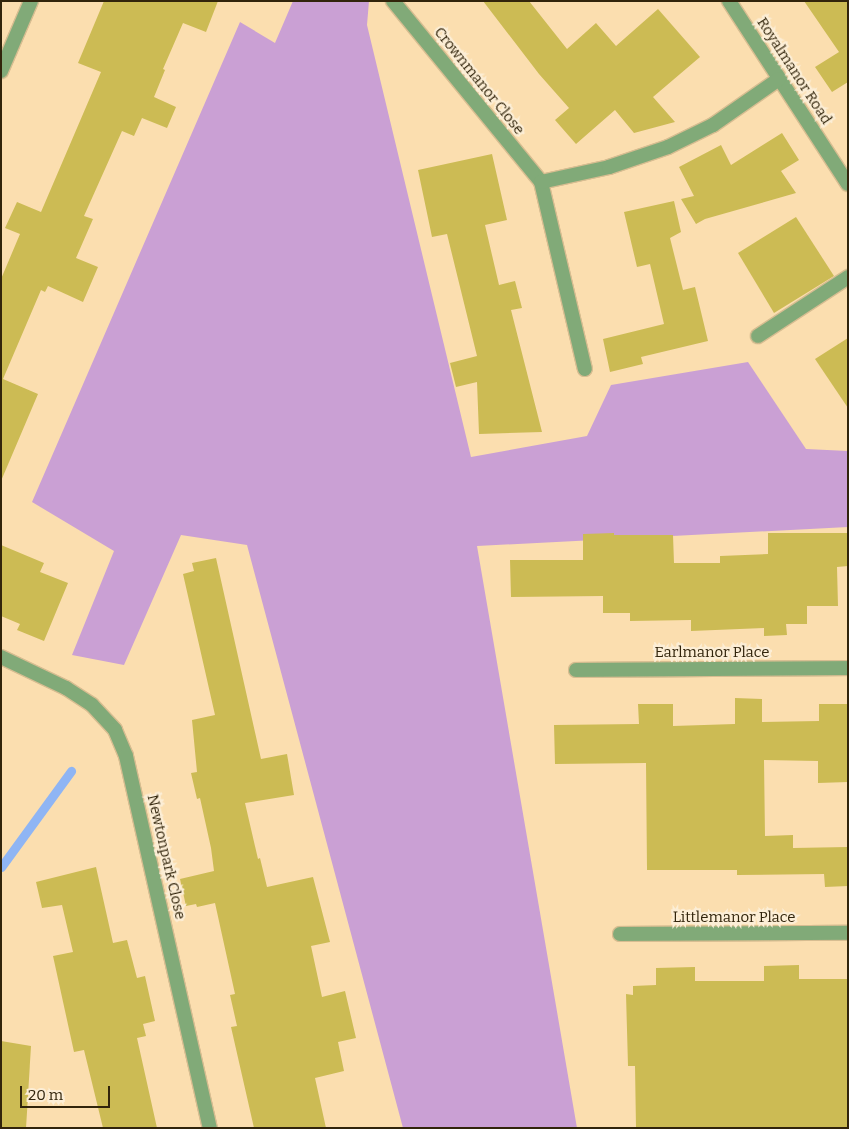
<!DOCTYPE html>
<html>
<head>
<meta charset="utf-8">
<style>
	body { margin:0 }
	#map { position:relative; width:849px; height:1129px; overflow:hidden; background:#fbdeaf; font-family:Bitter,serif }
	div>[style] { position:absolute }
	.green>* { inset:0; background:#caa0d4 }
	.stream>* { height:9px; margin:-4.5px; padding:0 4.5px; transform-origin:4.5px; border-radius:4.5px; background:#8fb5f4 }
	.building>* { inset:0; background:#ccbb54 }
	.roads { filter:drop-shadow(1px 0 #d7bd91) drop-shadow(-1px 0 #d7bd91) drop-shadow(0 1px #d7bd91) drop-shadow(0 -1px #d7bd91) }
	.service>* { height:14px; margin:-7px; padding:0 7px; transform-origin:7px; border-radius:7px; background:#81aa78 }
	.minor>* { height:14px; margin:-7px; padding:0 7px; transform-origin:7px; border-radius:7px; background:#81aa78 }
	span { translate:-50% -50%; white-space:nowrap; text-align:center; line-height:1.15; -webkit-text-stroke:4.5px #fceed6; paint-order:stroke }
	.street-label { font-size:15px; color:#31240b }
	.frame { position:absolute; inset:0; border:2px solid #31240b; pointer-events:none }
	.scale { position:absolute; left:20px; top:1086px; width:90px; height:22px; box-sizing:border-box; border:2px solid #31240b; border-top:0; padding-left:6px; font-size:15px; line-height:18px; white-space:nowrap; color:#31240b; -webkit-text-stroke:4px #fceed6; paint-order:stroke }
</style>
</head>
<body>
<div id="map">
	<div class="green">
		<div style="clip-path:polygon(293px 1px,369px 1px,367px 25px,471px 457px,587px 436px,611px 385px,748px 362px,806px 449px,848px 451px,848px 527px,477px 546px,577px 1128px,403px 1128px,247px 545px,181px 535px,124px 665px,72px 655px,114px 551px,32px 502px,240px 22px,275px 43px)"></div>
	</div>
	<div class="stream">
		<div style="left:1px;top:867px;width:119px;rotate:-53.9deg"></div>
	</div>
	<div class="building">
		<div style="clip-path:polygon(104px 1px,218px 1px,206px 32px,183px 23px,163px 69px,165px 70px,154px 97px,176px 107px,167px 128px,142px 118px,134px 136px,122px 131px,84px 216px,93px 219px,76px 258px,98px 267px,83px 302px,48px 286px,45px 292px,41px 290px,3px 379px,38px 394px,1px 481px,1px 279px,20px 234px,5px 228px,17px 202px,41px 212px,101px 72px,78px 63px)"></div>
		<div style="clip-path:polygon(483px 1px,529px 1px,567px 49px,596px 23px,616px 46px,658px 9px,700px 57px,653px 97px,675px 122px,634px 133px,615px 110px,576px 144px,555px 120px,569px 108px,539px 74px)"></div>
		<div style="clip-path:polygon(804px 1px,848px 1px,848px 82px,832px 92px,815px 67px,839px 52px)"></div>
		<div style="clip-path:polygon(782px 133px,799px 160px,781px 171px,796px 193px,705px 219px,696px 224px,681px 199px,694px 196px,679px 167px,721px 145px,731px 165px)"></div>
		<div style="clip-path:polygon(492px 154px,507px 220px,485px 225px,499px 285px,515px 281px,522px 308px,511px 310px,542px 432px,479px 434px,477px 382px,456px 387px,450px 363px,477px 356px,447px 234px,432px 237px,418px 170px)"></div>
		<div style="clip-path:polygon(674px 201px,681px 232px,670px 238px,683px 290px,695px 287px,708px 341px,641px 357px,643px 364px,610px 372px,603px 339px,664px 324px,650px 264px,637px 267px,624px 212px)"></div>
		<div style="clip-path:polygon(796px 217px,834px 276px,774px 313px,738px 253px)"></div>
		<div style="clip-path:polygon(848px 338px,848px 408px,815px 359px)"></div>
		<div style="clip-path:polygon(614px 533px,614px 535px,673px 535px,674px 563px,720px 563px,720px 556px,768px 554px,768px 533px,848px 533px,848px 566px,837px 567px,838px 606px,807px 606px,807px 624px,786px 624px,787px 635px,764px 636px,764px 628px,691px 631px,691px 620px,630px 621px,630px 613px,603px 613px,603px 596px,511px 597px,510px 560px,583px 560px,583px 534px)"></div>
		<div style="clip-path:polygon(1px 545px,44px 563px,40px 572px,68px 583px,44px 641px,17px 630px,20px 624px,1px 616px)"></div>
		<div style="clip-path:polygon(216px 558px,261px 759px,287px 754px,294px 795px,245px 803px,258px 859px,260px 858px,267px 887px,313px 877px,330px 942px,311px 946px,322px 997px,345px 991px,356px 1038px,338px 1042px,344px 1071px,315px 1078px,326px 1128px,254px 1128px,231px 1027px,237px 1026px,230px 995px,235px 994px,215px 903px,197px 907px,196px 904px,186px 906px,180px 879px,214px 871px,211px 848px,200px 798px,197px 799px,191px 773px,197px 772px,192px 720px,215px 715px,183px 574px,194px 571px,192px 563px)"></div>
		<div style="clip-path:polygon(735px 698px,762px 699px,762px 722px,819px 721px,819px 704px,848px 704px,848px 782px,818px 783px,818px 761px,764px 760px,765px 836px,793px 835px,793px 848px,848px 847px,848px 886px,825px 887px,824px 874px,737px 875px,737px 870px,647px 870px,646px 763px,555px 764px,554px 725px,639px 724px,638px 704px,673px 704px,673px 726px,735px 724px)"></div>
		<div style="clip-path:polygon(96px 867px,113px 943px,127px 940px,137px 978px,145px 976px,155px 1021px,143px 1024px,146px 1036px,137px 1038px,157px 1128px,103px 1128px,84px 1050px,74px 1052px,53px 956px,73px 952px,62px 905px,42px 908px,36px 882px)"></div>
		<div style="clip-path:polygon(799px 965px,799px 979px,848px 979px,848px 1128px,636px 1128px,635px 1066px,628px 1066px,626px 994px,633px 995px,633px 986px,656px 985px,656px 968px,695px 967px,695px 981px,764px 981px,764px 966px)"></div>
		<div style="clip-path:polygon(1px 1041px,31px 1046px,26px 1128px,1px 1128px)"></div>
	</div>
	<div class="roads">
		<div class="service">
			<div style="left:758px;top:336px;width:108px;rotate:-33.2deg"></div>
		</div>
		<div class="minor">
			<div style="left:393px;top:1px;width:234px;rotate:50.7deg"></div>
			<div style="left:541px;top:182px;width:192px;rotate:76.8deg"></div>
			<div style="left:729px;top:1px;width:218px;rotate:57deg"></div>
			<div style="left:1px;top:71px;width:76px;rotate:-66.8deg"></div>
			<div style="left:541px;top:182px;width:70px;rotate:-12.4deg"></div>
			<div style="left:609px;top:167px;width:62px;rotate:-18.7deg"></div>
			<div style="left:668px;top:147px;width:50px;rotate:-26.1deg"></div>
			<div style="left:713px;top:125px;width:80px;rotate:-34.9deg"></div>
			<div style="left:1px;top:657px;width:72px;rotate:25.5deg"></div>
			<div style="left:66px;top:688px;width:31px;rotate:33deg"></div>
			<div style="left:92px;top:705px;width:34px;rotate:47deg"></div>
			<div style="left:115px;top:730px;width:28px;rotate:67deg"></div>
			<div style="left:126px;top:756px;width:381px;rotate:77.3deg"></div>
			<div style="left:576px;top:670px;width:272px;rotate:-0.4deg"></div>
			<div style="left:620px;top:934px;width:228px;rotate:-0.3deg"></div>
		</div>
	</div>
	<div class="street-label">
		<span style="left:794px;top:71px;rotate:57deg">Royalmanor Road</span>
		<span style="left:479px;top:81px;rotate:51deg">Crownmanor Close</span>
		<span style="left:712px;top:653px">Earlmanor Place</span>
		<span style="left:166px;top:857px;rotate:77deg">Newtonpark Close</span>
		<span style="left:734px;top:918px">Littlemanor Place</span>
	</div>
	<div class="frame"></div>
	<div class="scale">20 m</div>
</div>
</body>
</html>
